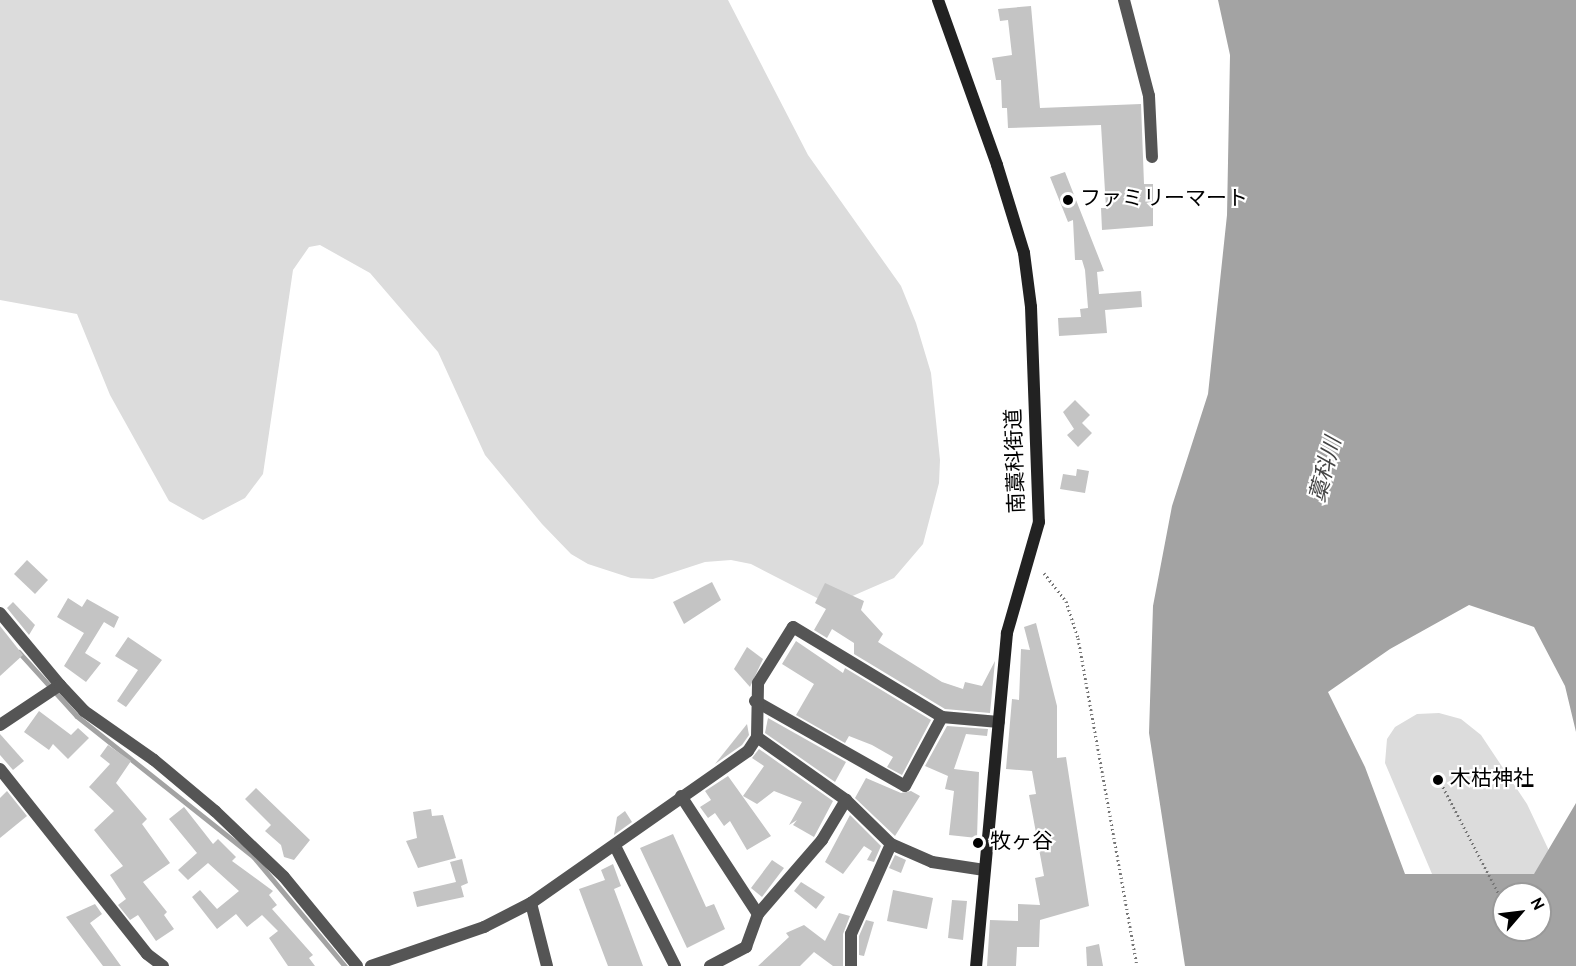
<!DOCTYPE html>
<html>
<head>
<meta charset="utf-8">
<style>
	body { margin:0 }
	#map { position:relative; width:1576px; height:966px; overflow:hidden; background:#fff; font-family:Overpass,"Noto Sans JP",sans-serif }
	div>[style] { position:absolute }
	.green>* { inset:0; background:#dcdcdc }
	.water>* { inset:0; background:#a3a3a3 }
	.stream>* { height:4.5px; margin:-2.25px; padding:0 2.25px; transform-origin:2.25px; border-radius:2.25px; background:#a3a3a3 }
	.building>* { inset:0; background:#c4c4c4 }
	.path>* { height:3px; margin-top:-1.5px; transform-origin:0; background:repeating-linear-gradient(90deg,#777 0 1.5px,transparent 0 4.5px) }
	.minor>* { height:12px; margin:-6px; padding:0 6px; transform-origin:6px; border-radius:6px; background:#555 }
	.secondary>* { height:12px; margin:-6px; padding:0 6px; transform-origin:6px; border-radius:6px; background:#222 }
	.dots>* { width:16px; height:16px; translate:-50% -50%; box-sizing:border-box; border:3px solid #fff; border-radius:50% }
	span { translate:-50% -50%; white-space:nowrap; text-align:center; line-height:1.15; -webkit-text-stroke:4.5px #fff; paint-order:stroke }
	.poi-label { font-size:21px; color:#000 }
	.left { translate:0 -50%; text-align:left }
	.street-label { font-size:21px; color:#000 }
	.water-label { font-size:22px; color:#444; font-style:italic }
	.north { position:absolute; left:1492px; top:882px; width:60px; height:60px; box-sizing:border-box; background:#fff; border:2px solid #999; border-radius:50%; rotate:62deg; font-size:16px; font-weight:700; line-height:24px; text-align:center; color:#000 }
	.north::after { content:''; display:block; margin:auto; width:21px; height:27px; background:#000; clip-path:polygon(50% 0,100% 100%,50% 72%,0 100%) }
</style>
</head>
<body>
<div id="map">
	<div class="green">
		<div style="clip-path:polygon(0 0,728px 0,808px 155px,901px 286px,916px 323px,931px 373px,940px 460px,939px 483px,923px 544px,894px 578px,841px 601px,819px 599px,751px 564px,731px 560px,705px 562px,653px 579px,631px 578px,588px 564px,571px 554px,542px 524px,485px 455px,438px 352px,370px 273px,320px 245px,309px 247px,293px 270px,263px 474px,245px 498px,203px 520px,169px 501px,110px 395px,77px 314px,0 300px)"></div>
		<div style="clip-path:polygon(1439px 713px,1461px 719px,1481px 735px,1527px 804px,1552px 857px,1540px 894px,1504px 894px,1507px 933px,1435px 881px,1385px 763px,1387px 739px,1395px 727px,1417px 714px)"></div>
	</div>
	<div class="water">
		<div style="clip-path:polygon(evenodd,1218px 0,1576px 0,1576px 732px,1565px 686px,1534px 627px,1469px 605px,1390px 649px,1328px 692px,1365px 767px,1405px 874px,1534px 874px,1576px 803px,1576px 966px,1185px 966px,1149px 733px,1153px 606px,1172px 506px,1208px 394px,1227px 215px,1230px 55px,1218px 0,1504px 894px,1540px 894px,1540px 930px,1504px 930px,1504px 894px)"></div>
	</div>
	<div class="stream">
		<div style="left:19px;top:652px;width:86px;rotate:47.8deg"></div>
		<div style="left:77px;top:716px;width:226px;rotate:38.5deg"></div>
		<div style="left:254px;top:857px;width:142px;rotate:50.1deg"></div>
	</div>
	<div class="building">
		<div style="clip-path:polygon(1031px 6px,1040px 108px,1141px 104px,1144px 184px,1153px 184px,1153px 226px,1102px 230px,1101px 208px,1106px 208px,1101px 125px,1008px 128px,1007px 108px,1002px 108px,1001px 80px,996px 80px,992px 58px,1012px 55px,1008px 20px,1000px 21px,998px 9px)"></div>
		<div style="clip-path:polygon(1065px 172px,1104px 271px,1097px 272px,1099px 294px,1141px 291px,1142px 307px,1105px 310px,1107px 333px,1059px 336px,1058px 318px,1081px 317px,1080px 309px,1088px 308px,1085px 270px,1082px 260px,1075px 260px,1073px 220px,1068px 222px,1050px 177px)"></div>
		<div style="clip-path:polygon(1075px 400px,1090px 415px,1082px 423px,1092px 433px,1078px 447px,1067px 435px,1074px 429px,1063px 412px)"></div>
		<div style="clip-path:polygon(1077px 469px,1089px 471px,1085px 493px,1060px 489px,1063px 474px,1076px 476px)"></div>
		<div style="clip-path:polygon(27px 560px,48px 580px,35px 594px,14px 574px)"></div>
		<div style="clip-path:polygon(712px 582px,721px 600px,684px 624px,673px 602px)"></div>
		<div style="clip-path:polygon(825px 583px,864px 601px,861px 610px,883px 634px,878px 642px,942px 682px,963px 689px,965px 682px,982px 686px,995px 661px,990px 713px,945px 709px,854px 654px,854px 643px,832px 629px,827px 638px,814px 630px,826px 609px,815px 603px)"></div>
		<div style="clip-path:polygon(68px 598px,82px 607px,87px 599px,119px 617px,114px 628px,104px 622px,85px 653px,101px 663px,86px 682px,64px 666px,84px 633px,57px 617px)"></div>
		<div style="clip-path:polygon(13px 602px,35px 625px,29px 635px,7px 608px)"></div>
		<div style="clip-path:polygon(1036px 623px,1057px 706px,1057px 758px,1066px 757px,1089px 906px,1040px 920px,1039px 947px,1017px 947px,1016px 966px,987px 966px,990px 920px,1018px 921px,1018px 904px,1040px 905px,1035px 878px,1044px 876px,1029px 795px,1036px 794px,1032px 771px,1006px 769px,1012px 699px,1019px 700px,1021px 649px,1030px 650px,1024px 627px)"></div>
		<div style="clip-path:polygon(0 626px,23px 655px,0 676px)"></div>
		<div style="clip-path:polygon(128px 637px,162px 660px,126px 707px,117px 701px,138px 670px,115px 656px)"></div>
		<div style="clip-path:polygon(796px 641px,843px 673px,845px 668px,931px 720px,902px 775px,887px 767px,893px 757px,872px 745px,849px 736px,845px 743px,796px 715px,814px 684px,782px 664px)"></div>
		<div style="clip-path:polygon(747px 647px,763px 659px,750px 687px,734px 669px)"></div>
		<div style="clip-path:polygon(39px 711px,71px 735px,78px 728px,89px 738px,68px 759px,53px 744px,49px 750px,24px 732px)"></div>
		<div style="clip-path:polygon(768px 718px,846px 762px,835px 782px,765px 733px)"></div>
		<div style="clip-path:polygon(747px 724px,749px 735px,742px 745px,715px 764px)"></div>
		<div style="clip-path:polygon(947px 726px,988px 729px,987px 736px,966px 734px,954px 769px,979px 772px,977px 838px,949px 835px,954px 791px,945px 789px,948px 776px,925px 766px)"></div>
		<div style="clip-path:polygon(0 734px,24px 761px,13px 770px,0 755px)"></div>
		<div style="clip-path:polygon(108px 745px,131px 761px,116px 783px,147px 819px,142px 824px,170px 863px,143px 882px,167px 912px,164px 915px,174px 929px,156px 941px,138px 915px,130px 920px,118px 905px,126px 899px,110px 875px,123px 866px,94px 830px,114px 811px,89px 787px,110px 764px,100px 756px)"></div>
		<div style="clip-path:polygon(759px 749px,833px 801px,814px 837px,793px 825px,797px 820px,789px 825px,802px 802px,774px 791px,757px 804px,743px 796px,764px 766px,752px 758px)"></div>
		<div style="clip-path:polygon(728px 776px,771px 836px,747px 850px,730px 821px,724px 826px,715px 813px,708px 818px,700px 807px,711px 800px,705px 791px)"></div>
		<div style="clip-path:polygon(866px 778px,901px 793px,911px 791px,920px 796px,895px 836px,855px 798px)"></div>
		<div style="clip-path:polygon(256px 788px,310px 840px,294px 860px,284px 857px,281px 845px,265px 831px,271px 825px,245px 799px)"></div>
		<div style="clip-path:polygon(7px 791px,27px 816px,0 838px,0 798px)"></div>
		<div style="clip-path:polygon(184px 807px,213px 844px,218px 839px,236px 857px,232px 861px,273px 891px,269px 895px,277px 905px,272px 909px,313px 955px,309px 958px,315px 966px,288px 966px,269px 938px,278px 931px,262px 915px,247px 927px,236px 914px,217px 929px,192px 897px,200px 890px,217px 909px,239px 891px,208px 863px,188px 880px,178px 870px,197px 853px,169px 819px)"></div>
		<div style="clip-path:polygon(431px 809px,432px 816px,443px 815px,456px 858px,418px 868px,406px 841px,417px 838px,413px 812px)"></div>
		<div style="clip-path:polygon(625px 811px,632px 822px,614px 835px,617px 817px)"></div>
		<div style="clip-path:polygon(850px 815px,881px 846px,874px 862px,867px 860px,872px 851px,864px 846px,843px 874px,825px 862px)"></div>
		<div style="clip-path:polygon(673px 834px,706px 907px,714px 904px,725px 929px,687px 948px,640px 848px)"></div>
		<div style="clip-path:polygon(895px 855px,906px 860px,901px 873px,889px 868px)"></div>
		<div style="clip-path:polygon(462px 859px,468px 883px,461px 886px,464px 897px,417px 907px,413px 892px,456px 882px,450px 862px)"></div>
		<div style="clip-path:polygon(772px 860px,784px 868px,762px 897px,751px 888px)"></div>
		<div style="clip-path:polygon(613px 864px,621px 886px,614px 889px,643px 966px,608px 966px,579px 889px,605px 880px,601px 870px)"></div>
		<div style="clip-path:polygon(801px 882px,825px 897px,816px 909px,794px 891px)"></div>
		<div style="clip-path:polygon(893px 890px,933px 898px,927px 929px,887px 921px)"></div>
		<div style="clip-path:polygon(952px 900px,967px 901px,963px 940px,948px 938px)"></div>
		<div style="clip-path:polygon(95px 904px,102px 914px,90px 923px,121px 966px,103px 966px,66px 917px)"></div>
		<div style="clip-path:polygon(839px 913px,850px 916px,843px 934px,843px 966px,833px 966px,814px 952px,800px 966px,758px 966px,789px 937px,786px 933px,804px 925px,825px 941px)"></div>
		<div style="clip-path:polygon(866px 920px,874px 922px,864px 956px,859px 955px,859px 936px)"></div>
		<div style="clip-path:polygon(1099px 944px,1103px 966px,1087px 966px,1086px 947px)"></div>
	</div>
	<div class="path">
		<div style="left:1044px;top:573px;width:36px;rotate:52deg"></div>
		<div style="left:1066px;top:601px;width:39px;rotate:72deg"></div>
		<div style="left:1078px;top:638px;width:333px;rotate:79.8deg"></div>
		<div style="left:1441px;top:783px;width:136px;rotate:62.5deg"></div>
	</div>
	<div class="minor">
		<div style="left:1124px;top:0;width:99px;rotate:75.4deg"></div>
		<div style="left:1149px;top:96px;width:61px;rotate:87.2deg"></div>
		<div style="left:0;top:613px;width:94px;rotate:50.2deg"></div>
		<div style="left:60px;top:685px;width:72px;rotate:146.3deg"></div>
		<div style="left:60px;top:685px;width:35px;rotate:47deg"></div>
		<div style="left:84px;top:711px;width:85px;rotate:35deg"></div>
		<div style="left:154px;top:760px;width:80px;rotate:39.9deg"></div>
		<div style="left:215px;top:811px;width:95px;rotate:43.7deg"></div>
		<div style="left:284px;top:877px;width:115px;rotate:50.6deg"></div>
		<div style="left:755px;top:701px;width:172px;rotate:29.5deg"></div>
		<div style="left:905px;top:786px;width:78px;rotate:-61.8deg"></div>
		<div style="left:757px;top:737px;width:109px;rotate:35.3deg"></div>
		<div style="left:846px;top:800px;width:63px;rotate:44.4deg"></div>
		<div style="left:891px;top:844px;width:45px;rotate:23.7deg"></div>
		<div style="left:932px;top:862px;width:53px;rotate:8.7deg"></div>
		<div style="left:0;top:769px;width:236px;rotate:51.5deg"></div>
		<div style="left:147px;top:954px;width:20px;rotate:37deg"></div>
		<div style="left:681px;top:796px;width:141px;rotate:56.9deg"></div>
		<div style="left:615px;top:846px;width:134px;rotate:63.4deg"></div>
		<div style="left:371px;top:966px;width:120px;rotate:-19deg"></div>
		<div style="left:484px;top:927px;width:53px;rotate:-27.1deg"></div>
		<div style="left:547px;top:966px;width:65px;rotate:-104.3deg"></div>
		<div style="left:531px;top:903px;width:265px;rotate:-35deg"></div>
		<div style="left:748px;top:751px;width:17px;rotate:-57deg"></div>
		<div style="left:757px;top:737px;width:54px;rotate:-88.9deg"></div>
		<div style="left:758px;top:683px;width:66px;rotate:-58deg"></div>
		<div style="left:793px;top:627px;width:174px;rotate:31.1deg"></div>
		<div style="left:942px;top:717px;width:57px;rotate:5deg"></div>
		<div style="left:710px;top:966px;width:41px;rotate:-27.8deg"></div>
		<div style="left:746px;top:947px;width:35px;rotate:-70deg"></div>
		<div style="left:758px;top:914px;width:98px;rotate:-49.1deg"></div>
		<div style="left:822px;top:840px;width:47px;rotate:-59deg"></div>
		<div style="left:851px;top:966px;width:32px;rotate:-90deg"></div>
		<div style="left:851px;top:934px;width:98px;rotate:-66deg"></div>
	</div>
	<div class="secondary">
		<div style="left:938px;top:0;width:175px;rotate:70.3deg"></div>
		<div style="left:997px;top:165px;width:92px;rotate:72.9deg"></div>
		<div style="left:1024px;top:253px;width:54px;rotate:82.6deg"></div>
		<div style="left:1031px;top:307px;width:215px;rotate:87.9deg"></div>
		<div style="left:1039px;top:522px;width:116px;rotate:106.1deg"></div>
		<div style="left:1007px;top:633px;width:334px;rotate:95.3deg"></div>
	</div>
	<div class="dots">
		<div style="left:1068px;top:200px;background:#000"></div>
		<div style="left:1438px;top:780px;background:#000"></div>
		<div style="left:978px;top:843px;background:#000"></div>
	</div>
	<div class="poi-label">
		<span class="left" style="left:1080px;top:200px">ファミリーマート</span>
		<span class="left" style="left:1450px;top:780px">木枯神社</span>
		<span class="left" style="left:990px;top:843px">牧ヶ谷</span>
	</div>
	<div class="street-label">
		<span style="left:1017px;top:461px;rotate:-92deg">南藁科街道</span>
	</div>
	<div class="water-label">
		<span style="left:1327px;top:470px;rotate:-75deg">藁科川</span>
	</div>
	<div class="north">N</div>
</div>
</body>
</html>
